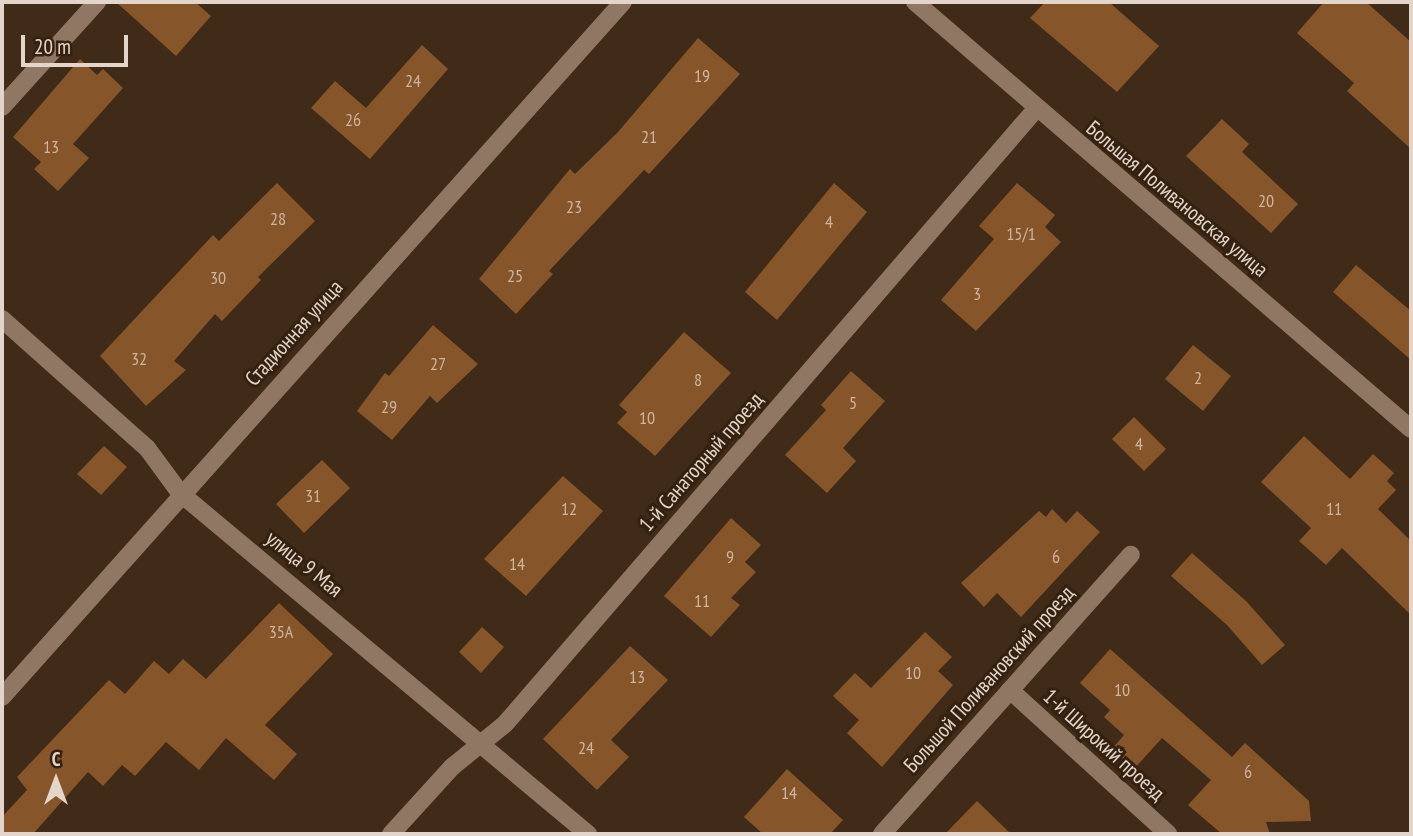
<!DOCTYPE html>
<html>
<head>
<meta charset="utf-8">
<style>
	body { margin:0 }
	#map { position:relative; width:1413px; height:836px; overflow:hidden; background:#402b19; font-family:"PT Sans Narrow",sans-serif }
	div>[style] { position:absolute }
	.building>* { inset:0; background:#865529 }
	.minor>* { height:18px; margin:-9px; padding:0 9px; transform-origin:9px; border-radius:9px; background:#907763 }
	span { translate:-50% -50%; white-space:nowrap; text-align:center; line-height:1.15; -webkit-text-stroke:6px #35210f; paint-order:stroke }
	.number-label { font-size:18px; color:#ccb5a2 }
	.number-label span { -webkit-text-stroke-width:0 }
	.street-label { font-size:21px; color:#e3d5ca }
	.frame { position:absolute; inset:0; border:4px solid #e3d5ca; pointer-events:none }
	.north { position:absolute; left:21px; top:745px; width:70px; height:70px; -webkit-text-stroke:5px #35210f; paint-order:stroke; rotate:0deg; font-size:19px; font-weight:700; line-height:28px; text-align:center; color:#e3d5ca }
	.north::after { content:''; display:block; margin:auto; width:24px; height:32px; background:#e3d5ca; clip-path:polygon(50% 0,100% 100%,50% 72%,0 100%) }
	.scale { position:absolute; left:21px; top:35px; width:107px; height:32px; box-sizing:border-box; border:4px solid #e3d5ca; border-top:0; padding-left:9px; font-size:21px; line-height:24px; white-space:nowrap; color:#e3d5ca; -webkit-text-stroke:5px #35210f; paint-order:stroke }
</style>
</head>
<body>
<div id="map">
	<div class="building">
		<div style="clip-path:polygon(116px 2px,195px 2px,211px 16px,176px 56px)"></div>
		<div style="clip-path:polygon(1045px 2px,1109px 2px,1159px 46px,1117px 92px,1030px 18px)"></div>
		<div style="clip-path:polygon(1324px 2px,1366px 2px,1411px 42px,1411px 149px,1347px 91px,1354px 83px,1297px 33px)"></div>
		<div style="clip-path:polygon(698px 38px,740px 74px,649px 174px,644px 170px,549px 271px,553px 274px,516px 314px,479px 279px,570px 169px,575px 174px,618px 132px)"></div>
		<div style="clip-path:polygon(422px 45px,448px 69px,370px 159px,311px 108px,335px 81px,366px 108px)"></div>
		<div style="clip-path:polygon(80px 59px,97px 75px,103px 69px,123px 88px,73px 144px,89px 158px,58px 191px,34px 169px,41px 162px,13px 137px)"></div>
		<div style="clip-path:polygon(1222px 119px,1249px 144px,1242px 152px,1298px 204px,1271px 233px,1186px 156px)"></div>
		<div style="clip-path:polygon(277px 183px,315px 221px,258px 277px,261px 280px,222px 321px,215px 314px,174px 361px,186px 370px,146px 406px,100px 356px,213px 235px,219px 241px)"></div>
		<div style="clip-path:polygon(834px 183px,867px 212px,777px 320px,745px 292px)"></div>
		<div style="clip-path:polygon(1017px 183px,1055px 215px,1045px 227px,1061px 242px,976px 331px,941px 300px,994px 239px,979px 226px)"></div>
		<div style="clip-path:polygon(1356px 265px,1411px 311px,1411px 360px,1333px 292px)"></div>
		<div style="clip-path:polygon(433px 325px,478px 364px,437px 403px,430px 396px,392px 440px,357px 411px,385px 373px,389px 376px)"></div>
		<div style="clip-path:polygon(684px 332px,731px 373px,655px 456px,617px 423px,627px 412px,619px 405px)"></div>
		<div style="clip-path:polygon(1193px 345px,1231px 376px,1203px 411px,1165px 379px)"></div>
		<div style="clip-path:polygon(851px 371px,885px 401px,843px 448px,856px 461px,827px 493px,785px 455px,826px 410px,821px 405px)"></div>
		<div style="clip-path:polygon(1134px 417px,1166px 449px,1144px 471px,1112px 439px)"></div>
		<div style="clip-path:polygon(1304px 436px,1350px 479px,1373px 454px,1394px 473px,1387px 481px,1396px 490px,1378px 509px,1411px 541px,1411px 615px,1342px 548px,1326px 565px,1299px 541px,1311px 528px,1261px 482px)"></div>
		<div style="clip-path:polygon(104px 446px,127px 467px,101px 495px,77px 474px)"></div>
		<div style="clip-path:polygon(322px 460px,350px 488px,304px 533px,276px 504px)"></div>
		<div style="clip-path:polygon(563px 476px,603px 511px,526px 596px,484px 559px)"></div>
		<div style="clip-path:polygon(1052px 509px,1066px 523px,1077px 511px,1100px 532px,1021px 617px,997px 593px,984px 607px,961px 583px,1039px 511px,1046px 517px)"></div>
		<div style="clip-path:polygon(731px 518px,761px 545px,745px 562px,756px 572px,731px 598px,740px 605px,711px 637px,664px 596px)"></div>
		<div style="clip-path:polygon(1192px 553px,1247px 602px,1285px 645px,1262px 665px,1227px 625px,1171px 576px)"></div>
		<div style="clip-path:polygon(279px 603px,333px 654px,265px 725px,297px 754px,274px 780px,226px 738px,199px 770px,166px 742px,135px 776px,122px 765px,103px 786px,88px 772px,33px 834px,2px 834px,2px 817px,27px 790px,17px 777px,109px 680px,125px 694px,154px 661px,169px 674px,183px 659px,206px 679px)"></div>
		<div style="clip-path:polygon(482px 627px,504px 647px,481px 673px,459px 652px)"></div>
		<div style="clip-path:polygon(925px 632px,952px 657px,938px 671px,953px 685px,882px 767px,847px 733px,859px 720px,833px 696px,855px 673px,871px 688px)"></div>
		<div style="clip-path:polygon(630px 646px,668px 680px,611px 740px,629px 757px,597px 790px,543px 739px)"></div>
		<div style="clip-path:polygon(1110px 649px,1232px 757px,1245px 743px,1309px 801px,1311px 821px,1266px 822px,1270px 834px,1222px 834px,1188px 805px,1211px 780px,1162px 738px,1134px 769px,1112px 749px,1124px 735px,1104px 717px,1110px 710px,1080px 683px)"></div>
		<div style="clip-path:polygon(787px 769px,843px 820px,830px 834px,763px 834px,744px 817px)"></div>
		<div style="clip-path:polygon(977px 801px,1011px 834px,945px 834px)"></div>
	</div>
	<div class="minor">
		<div style="left:915px;top:2px;width:654px;rotate:40.72deg"></div>
		<div style="left:2px;top:107px;width:142px;rotate:-47.9deg"></div>
		<div style="left:2px;top:319px;width:194px;rotate:41.7deg"></div>
		<div style="left:147px;top:448px;width:56px;rotate:53.7deg"></div>
		<div style="left:180px;top:493px;width:532px;rotate:39.89deg"></div>
		<div style="left:1010px;top:690px;width:214px;rotate:42.3deg"></div>
		<div style="left:2px;top:697px;width:932px;rotate:-48.22deg"></div>
		<div style="left:391px;top:834px;width:91px;rotate:-47.7deg"></div>
		<div style="left:452px;top:767px;width:68px;rotate:-39.1deg"></div>
		<div style="left:505px;top:724px;width:813px;rotate:-49.19deg"></div>
		<div style="left:882px;top:834px;width:374px;rotate:-48.3deg"></div>
	</div>
	<div class="number-label">
		<span style="left:702px;top:76px">19</span>
		<span style="left:413px;top:81px">24</span>
		<span style="left:353px;top:120px">26</span>
		<span style="left:649px;top:137px">21</span>
		<span style="left:51px;top:147px">13</span>
		<span style="left:1266px;top:201px">20</span>
		<span style="left:574px;top:207px">23</span>
		<span style="left:278px;top:219px">28</span>
		<span style="left:829px;top:222px">4</span>
		<span style="left:1021px;top:234px">15/1</span>
		<span style="left:515px;top:276px">25</span>
		<span style="left:218px;top:278px">30</span>
		<span style="left:977px;top:294px">3</span>
		<span style="left:139px;top:359px">32</span>
		<span style="left:438px;top:364px">27</span>
		<span style="left:1198px;top:378px">2</span>
		<span style="left:698px;top:380px">8</span>
		<span style="left:853px;top:403px">5</span>
		<span style="left:389px;top:407px">29</span>
		<span style="left:647px;top:418px">10</span>
		<span style="left:1139px;top:444px">4</span>
		<span style="left:313px;top:496px">31</span>
		<span style="left:569px;top:509px">12</span>
		<span style="left:1334px;top:509px">11</span>
		<span style="left:730px;top:557px">9</span>
		<span style="left:1056px;top:557px">6</span>
		<span style="left:517px;top:564px">14</span>
		<span style="left:702px;top:601px">11</span>
		<span style="left:281px;top:632px">35А</span>
		<span style="left:913px;top:673px">10</span>
		<span style="left:637px;top:677px">13</span>
		<span style="left:1122px;top:690px">10</span>
		<span style="left:586px;top:748px">24</span>
		<span style="left:1248px;top:772px">6</span>
		<span style="left:789px;top:793px">14</span>
	</div>
	<div class="street-label">
		<span style="left:1177px;top:199px;rotate:40deg">Большая Поливановская улица</span>
		<span style="left:294px;top:333px;rotate:-48deg">Стадионная улица</span>
		<span style="left:701px;top:462px;rotate:-49deg">1-й Санаторный проезд</span>
		<span style="left:304px;top:564px;rotate:39deg">улица 9 Мая</span>
		<span style="left:989px;top:679px;rotate:-48deg">Большой Поливановский проезд</span>
		<span style="left:1104px;top:745px;rotate:42deg">1-й Широкий проезд</span>
	</div>
	<div class="frame"></div>
	<div class="north">С</div>
	<div class="scale">20 m</div>
</div>
</body>
</html>
